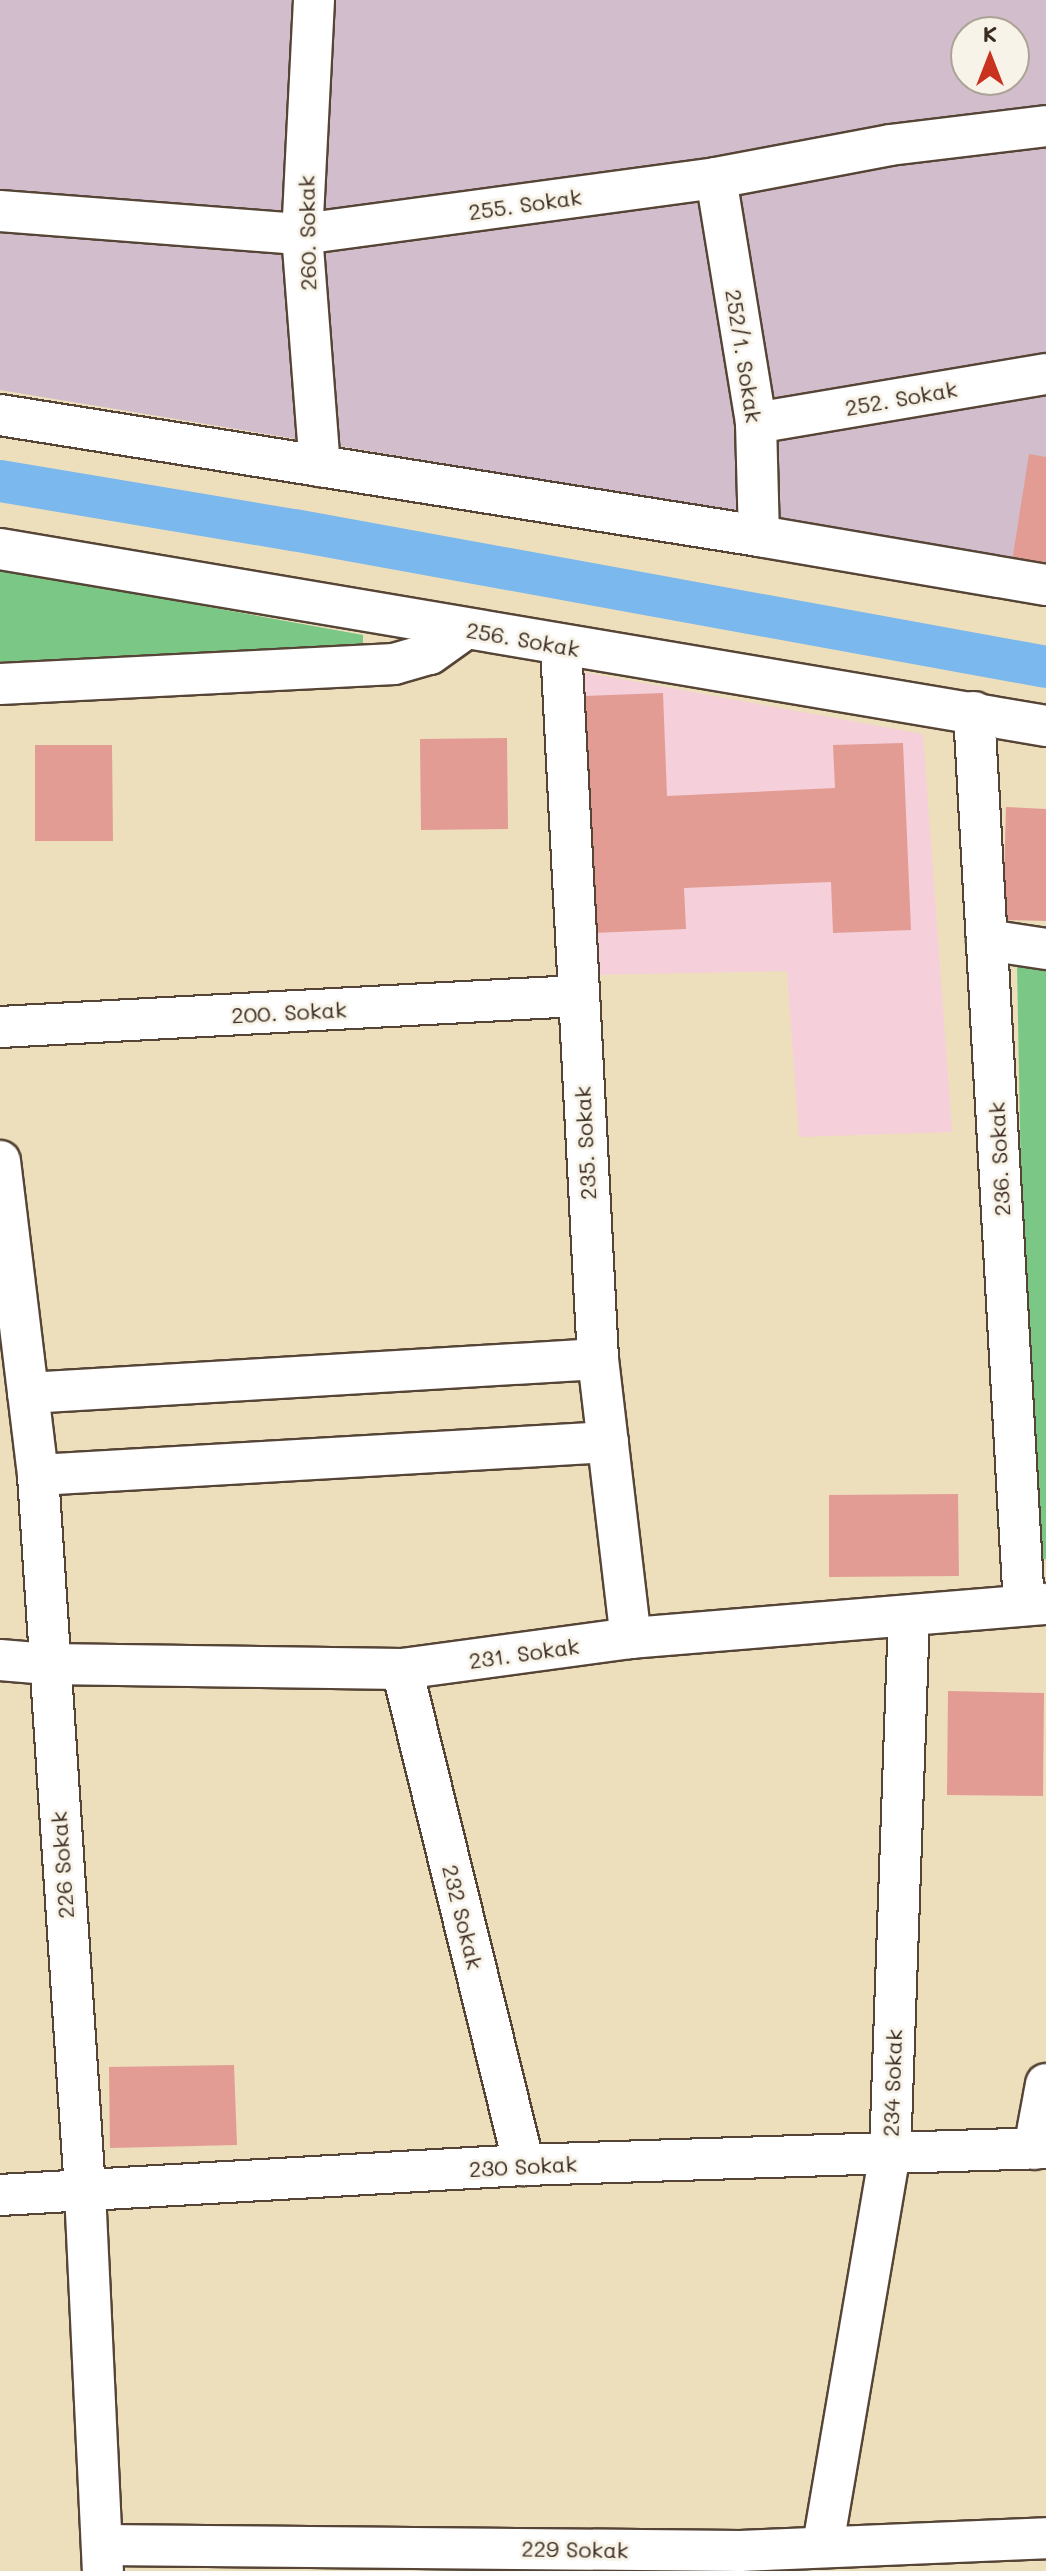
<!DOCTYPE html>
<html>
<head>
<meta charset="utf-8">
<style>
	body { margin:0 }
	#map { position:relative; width:1046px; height:2571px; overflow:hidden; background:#eddebc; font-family:Mali,sans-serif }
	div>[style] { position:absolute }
	.built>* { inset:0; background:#f5cfda }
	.industrial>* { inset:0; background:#d1bdcb }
	.green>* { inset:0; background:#7bc785 }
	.canal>* { height:42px; margin:-21px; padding:0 21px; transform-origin:21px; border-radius:21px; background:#7ab8ed }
	.building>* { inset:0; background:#e39c94 }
	.roads { filter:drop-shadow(2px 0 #564536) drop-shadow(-2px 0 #564536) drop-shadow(0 2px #564536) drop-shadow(0 -2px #564536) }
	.street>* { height:40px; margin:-20px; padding:0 20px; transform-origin:20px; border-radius:20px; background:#fff }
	span { translate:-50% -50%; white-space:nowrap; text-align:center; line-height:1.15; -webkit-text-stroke:6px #f7f3e8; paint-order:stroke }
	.street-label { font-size:22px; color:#3b2a1e }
	.north { position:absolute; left:950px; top:16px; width:80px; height:80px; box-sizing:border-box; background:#f7f3e8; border:2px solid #aca397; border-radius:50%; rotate:0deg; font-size:22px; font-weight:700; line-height:32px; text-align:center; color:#3b2a1e }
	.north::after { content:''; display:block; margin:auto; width:28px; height:36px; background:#c8321e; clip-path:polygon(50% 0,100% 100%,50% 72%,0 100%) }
</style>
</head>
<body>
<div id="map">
	<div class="built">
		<div style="clip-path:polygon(577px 671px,923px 734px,952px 1132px,799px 1137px,787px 971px,591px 975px)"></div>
	</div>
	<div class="industrial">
		<div style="clip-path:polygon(evenodd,0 0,1046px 0,1046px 563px,0 390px,0 0,966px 32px,1014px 32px,1014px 80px,966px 80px,966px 32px)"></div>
	</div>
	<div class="green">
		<div style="clip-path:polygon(0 569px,363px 635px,363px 648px,0 662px)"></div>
		<div style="clip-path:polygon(1017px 965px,1046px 968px,1046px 1559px,1028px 1560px)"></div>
	</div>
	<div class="canal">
		<div style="left:0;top:481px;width:298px;rotate:9.5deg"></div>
		<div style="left:294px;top:530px;width:764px;rotate:10.32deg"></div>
	</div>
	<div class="building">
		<div style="clip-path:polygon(1029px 454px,1046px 457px,1046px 574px,1011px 568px)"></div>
		<div style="clip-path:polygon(663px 693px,667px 796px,835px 788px,833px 745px,903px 743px,911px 930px,833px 933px,831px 882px,684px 888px,686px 929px,594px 933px,584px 696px)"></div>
		<div style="clip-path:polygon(507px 738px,508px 829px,421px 830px,420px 739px)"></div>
		<div style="clip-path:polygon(35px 745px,112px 745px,113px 841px,35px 841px)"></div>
		<div style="clip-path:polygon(1006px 807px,1046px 809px,1046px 921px,1003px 920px)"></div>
		<div style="clip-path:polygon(958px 1494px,959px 1576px,829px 1577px,829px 1495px)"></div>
		<div style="clip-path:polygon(948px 1691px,1044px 1693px,1043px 1796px,947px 1795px)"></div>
		<div style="clip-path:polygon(234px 2065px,237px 2145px,110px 2148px,109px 2067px)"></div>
	</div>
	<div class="roads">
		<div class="street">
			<div style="left:314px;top:0;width:234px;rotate:92.9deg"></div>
			<div style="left:302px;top:234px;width:233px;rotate:85.6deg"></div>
			<div style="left:716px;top:178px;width:248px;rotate:80.7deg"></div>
			<div style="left:756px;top:423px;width:113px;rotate:88.5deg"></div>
			<div style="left:0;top:211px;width:303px;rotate:4.4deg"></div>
			<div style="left:302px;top:234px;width:418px;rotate:-7.7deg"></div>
			<div style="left:716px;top:178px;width:177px;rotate:-10.7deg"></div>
			<div style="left:890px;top:145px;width:157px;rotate:-6.9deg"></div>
			<div style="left:0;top:415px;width:769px;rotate:9.06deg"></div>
			<div style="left:759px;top:536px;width:291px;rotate:9.7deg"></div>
			<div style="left:756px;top:423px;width:294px;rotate:-9.6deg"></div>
			<div style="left:0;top:549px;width:1061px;rotate:9.6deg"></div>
			<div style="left:561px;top:646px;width:714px;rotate:87.03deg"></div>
			<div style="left:598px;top:1359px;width:281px;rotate:83.3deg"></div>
			<div style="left:0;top:684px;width:395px;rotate:-2.9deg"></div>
			<div style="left:394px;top:664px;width:37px;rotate:-16deg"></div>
			<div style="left:430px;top:654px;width:43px;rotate:-35.5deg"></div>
			<div style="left:974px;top:712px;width:894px;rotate:86.8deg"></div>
			<div style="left:987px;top:940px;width:60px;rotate:8.7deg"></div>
			<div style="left:0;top:1027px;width:578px;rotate:-3.08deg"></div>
			<div style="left:0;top:1161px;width:316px;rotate:83.1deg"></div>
			<div style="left:38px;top:1475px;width:718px;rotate:86.24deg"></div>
			<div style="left:85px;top:2191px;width:380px;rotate:87.3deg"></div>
			<div style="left:28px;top:1393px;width:571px;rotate:-3.41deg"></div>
			<div style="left:38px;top:1475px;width:571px;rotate:-3.31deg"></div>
			<div style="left:0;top:1660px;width:48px;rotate:4.8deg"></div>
			<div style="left:48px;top:1664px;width:354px;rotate:0.8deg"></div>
			<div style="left:402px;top:1669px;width:231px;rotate:-7.7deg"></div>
			<div style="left:631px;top:1638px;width:416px;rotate:-4.7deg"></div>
			<div style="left:402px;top:1669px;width:511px;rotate:76.18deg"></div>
			<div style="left:1034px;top:2149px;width:66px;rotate:-79.5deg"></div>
			<div style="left:0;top:2195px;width:525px;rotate:-3.28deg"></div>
			<div style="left:524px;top:2165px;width:522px;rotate:-1.87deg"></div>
			<div style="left:103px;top:2545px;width:637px;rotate:0.54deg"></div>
			<div style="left:740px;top:2551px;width:306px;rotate:-2.4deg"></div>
			<div style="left:823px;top:2545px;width:397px;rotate:-80.3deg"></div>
			<div style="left:890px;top:2154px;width:538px;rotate:-87.98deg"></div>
		</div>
	</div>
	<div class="street-label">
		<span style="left:525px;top:204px;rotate:-8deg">255. Sokak</span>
		<span style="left:307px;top:233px;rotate:-91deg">260. Sokak</span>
		<span style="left:744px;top:356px;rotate:81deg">252/1. Sokak</span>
		<span style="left:901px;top:398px;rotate:-10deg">252. Sokak</span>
		<span style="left:523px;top:639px;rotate:10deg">256. Sokak</span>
		<span style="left:289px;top:1012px;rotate:-3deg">200. Sokak</span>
		<span style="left:585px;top:1143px;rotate:-93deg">235. Sokak</span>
		<span style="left:999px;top:1159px;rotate:-93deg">236. Sokak</span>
		<span style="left:524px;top:1653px;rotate:-8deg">231. Sokak</span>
		<span style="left:62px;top:1865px;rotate:-94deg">226 Sokak</span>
		<span style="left:463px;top:1917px;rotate:76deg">232 Sokak</span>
		<span style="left:892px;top:2083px;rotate:-88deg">234 Sokak</span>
		<span style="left:523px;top:2166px;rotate:-3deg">230 Sokak</span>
		<span style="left:575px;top:2549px;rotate:1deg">229 Sokak</span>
	</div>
	<div class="north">K</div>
</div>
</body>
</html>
